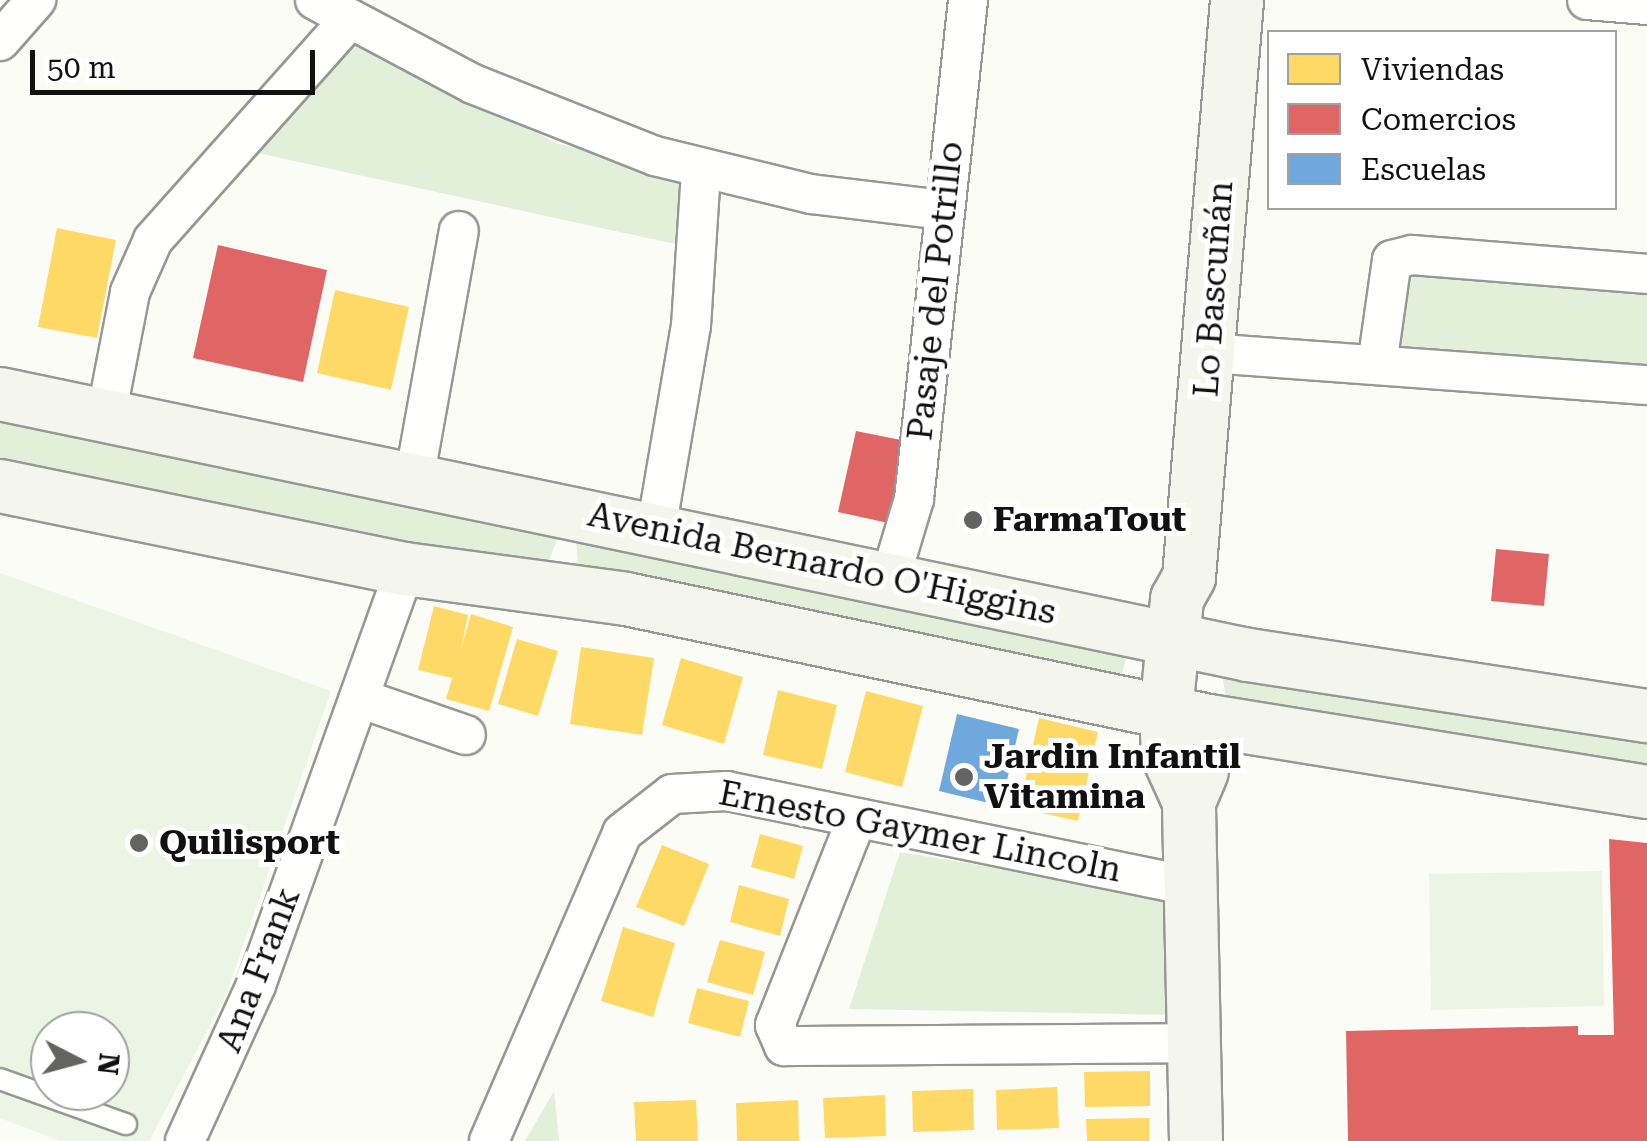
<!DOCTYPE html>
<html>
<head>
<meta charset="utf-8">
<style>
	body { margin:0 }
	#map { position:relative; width:1647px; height:1141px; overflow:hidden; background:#fcfcf7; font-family:"Roboto Serif",serif }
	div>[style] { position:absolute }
	.green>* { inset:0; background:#e2f0d9 }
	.pitch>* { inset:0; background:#ecf4e3 }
	.homes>* { inset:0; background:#ffd966 }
	.shops>* { inset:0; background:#e06666 }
	.schools>* { inset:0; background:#6fa8dc }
	.roads { filter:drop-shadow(2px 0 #979795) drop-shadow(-2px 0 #979795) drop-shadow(0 2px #979795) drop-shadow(0 -2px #979795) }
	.lane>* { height:20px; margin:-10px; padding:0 10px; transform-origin:10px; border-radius:10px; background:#fffffe }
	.street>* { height:38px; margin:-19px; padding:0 19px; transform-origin:19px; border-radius:19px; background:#fffffe }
	.secondary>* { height:52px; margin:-26px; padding:0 26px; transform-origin:26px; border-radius:26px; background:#f4f5ec }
	.dots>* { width:28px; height:28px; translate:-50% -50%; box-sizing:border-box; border:5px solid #fff; border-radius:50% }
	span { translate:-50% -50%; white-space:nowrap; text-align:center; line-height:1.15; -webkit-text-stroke:10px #fff; paint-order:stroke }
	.street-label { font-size:35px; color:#111 }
	.poi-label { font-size:35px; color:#111; font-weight:700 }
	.left { translate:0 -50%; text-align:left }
	.legend { position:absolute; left:1267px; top:30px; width:350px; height:180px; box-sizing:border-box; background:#fff; border:2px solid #a0a0a0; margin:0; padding:12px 18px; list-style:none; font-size:30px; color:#111 }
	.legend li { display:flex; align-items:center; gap:20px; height:50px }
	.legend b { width:50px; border:2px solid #a0a0a0 }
	.north { position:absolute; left:30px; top:1011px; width:100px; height:100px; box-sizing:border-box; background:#fff; border:2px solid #a0a0a0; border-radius:50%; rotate:96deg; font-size:28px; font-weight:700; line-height:40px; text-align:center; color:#111 }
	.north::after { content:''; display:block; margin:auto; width:35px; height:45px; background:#636362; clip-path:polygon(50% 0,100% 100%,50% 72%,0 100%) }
	.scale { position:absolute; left:30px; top:50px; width:285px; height:45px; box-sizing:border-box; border:5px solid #111; border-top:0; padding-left:12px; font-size:30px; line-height:35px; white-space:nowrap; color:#111; -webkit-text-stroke:8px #fff; paint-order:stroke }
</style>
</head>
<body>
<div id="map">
	<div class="green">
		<div style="clip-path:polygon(353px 33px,556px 143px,687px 176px,675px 244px,248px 151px)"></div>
		<div style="clip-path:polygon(1399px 261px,1647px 282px,1647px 371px,1392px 349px)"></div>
		<div style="clip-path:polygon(0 419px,560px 532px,547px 566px,429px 553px,0 468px)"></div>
		<div style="clip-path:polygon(576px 538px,1127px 655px,1119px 685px,579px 577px)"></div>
		<div style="clip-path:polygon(1222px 674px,1647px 736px,1647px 772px,1228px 711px)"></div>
		<div style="clip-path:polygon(900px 852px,1167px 896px,1177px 1015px,849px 1009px)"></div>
		<div style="clip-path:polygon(554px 1091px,559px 1141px,525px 1141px)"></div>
	</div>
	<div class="pitch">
		<div style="clip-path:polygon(evenodd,0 573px,331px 691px,226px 995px,149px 1141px,61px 1141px,0 1118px,0 573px,50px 1031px,110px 1031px,110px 1091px,50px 1091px,50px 1031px)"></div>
		<div style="clip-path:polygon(1602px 871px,1604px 1006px,1431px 1010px,1429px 874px)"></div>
	</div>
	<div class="homes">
		<div style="clip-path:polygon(57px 228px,116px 240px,97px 338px,38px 327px)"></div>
		<div style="clip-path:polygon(335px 290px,409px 307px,391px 390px,317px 373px)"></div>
		<div style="clip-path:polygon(434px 606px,468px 615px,461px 649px,471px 614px,513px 627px,489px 711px,446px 699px,452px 678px,418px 670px)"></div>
		<div style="clip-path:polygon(517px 639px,558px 651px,538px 716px,498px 704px)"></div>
		<div style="clip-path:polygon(581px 647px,654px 658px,642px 735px,570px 724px)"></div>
		<div style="clip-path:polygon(681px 658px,743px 677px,724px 744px,662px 725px)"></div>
		<div style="clip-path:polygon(778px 690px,837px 705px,822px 769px,763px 755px)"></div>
		<div style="clip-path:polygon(866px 691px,923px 706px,902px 787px,845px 772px)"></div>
		<div style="clip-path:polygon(1039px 718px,1098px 732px,1078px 821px,1019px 808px)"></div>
		<div style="clip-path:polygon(760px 834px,803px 846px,794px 879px,751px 867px)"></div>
		<div style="clip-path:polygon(662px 845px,709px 864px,684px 926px,636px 907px)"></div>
		<div style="clip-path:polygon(739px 885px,789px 899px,780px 936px,730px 922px)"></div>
		<div style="clip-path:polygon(623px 927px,675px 943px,653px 1017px,601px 1001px)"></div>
		<div style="clip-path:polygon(720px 940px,765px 952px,753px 995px,707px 982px)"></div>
		<div style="clip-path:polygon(697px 988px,749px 1001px,740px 1037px,688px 1023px)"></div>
		<div style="clip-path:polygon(1150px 1071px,1150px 1106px,1085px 1107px,1084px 1072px)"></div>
		<div style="clip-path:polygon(1057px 1087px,1059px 1128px,997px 1130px,996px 1090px)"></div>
		<div style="clip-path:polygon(973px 1089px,974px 1130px,913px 1132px,912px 1091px)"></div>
		<div style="clip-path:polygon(885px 1095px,886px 1136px,825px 1138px,823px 1098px)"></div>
		<div style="clip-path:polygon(696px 1100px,698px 1141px,636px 1141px,634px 1102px)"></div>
		<div style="clip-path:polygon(798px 1100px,799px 1141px,737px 1141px,736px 1103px)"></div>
		<div style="clip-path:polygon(1149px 1118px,1149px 1141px,1087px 1141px,1086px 1119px)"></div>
	</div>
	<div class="shops">
		<div style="clip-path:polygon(218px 245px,327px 270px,303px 382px,193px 358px)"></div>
		<div style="clip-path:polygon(856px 431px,911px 442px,893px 524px,838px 512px)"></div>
		<div style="clip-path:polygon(1496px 549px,1549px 554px,1544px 606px,1491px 601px)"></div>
		<div style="clip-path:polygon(1609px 839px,1647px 843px,1647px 1141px,1348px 1141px,1346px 1031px,1578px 1026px,1578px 1035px,1614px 1035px)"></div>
	</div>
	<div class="schools">
		<div style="clip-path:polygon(957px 714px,1019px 729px,1001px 806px,939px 791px)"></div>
	</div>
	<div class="roads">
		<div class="lane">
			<div style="left:0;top:1079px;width:134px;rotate:19.7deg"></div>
		</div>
		<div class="street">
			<div style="left:315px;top:0;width:179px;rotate:28deg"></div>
			<div style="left:473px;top:84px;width:196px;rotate:21.6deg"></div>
			<div style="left:655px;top:156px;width:161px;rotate:13.7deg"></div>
			<div style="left:811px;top:194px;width:134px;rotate:6.9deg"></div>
			<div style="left:1587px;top:0;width:60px;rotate:4.8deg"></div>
			<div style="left:0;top:41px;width:55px;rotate:-48.7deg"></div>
			<div style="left:1209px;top:353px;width:439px;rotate:4.2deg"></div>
			<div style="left:1377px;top:365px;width:106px;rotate:-81.9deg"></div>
			<div style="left:1392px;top:260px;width:21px;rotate:-14deg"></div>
			<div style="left:1412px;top:255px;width:236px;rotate:4.6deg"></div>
			<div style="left:106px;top:416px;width:126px;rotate:-79deg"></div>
			<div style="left:130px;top:292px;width:57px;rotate:-66.1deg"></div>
			<div style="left:153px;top:240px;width:293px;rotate:-48.3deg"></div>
			<div style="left:414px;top:480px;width:253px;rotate:-79.8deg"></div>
			<div style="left:656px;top:530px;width:207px;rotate:-80.3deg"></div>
			<div style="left:691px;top:326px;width:156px;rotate:-86.3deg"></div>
			<div style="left:890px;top:579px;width:84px;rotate:-73.3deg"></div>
			<div style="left:914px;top:499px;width:502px;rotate:-83.82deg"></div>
			<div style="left:359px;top:698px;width:113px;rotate:19.1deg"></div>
			<div style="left:857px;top:818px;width:223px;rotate:111.6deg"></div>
			<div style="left:775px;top:1025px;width:23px;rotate:67deg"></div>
			<div style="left:784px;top:1046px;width:410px;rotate:-0.4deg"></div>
			<div style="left:185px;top:1141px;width:171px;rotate:-65.5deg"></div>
			<div style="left:256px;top:985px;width:442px;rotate:-70.3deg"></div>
			<div style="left:489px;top:1141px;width:335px;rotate:-66.6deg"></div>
			<div style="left:622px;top:833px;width:63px;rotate:-38deg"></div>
			<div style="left:672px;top:794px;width:55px;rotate:-3.1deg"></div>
			<div style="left:727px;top:791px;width:472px;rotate:11.6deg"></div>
		</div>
		<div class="secondary">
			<div style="left:0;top:394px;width:1275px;rotate:11.81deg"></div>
			<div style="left:1248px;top:655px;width:404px;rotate:8.7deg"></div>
			<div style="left:0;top:486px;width:413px;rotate:11.6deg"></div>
			<div style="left:405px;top:569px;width:223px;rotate:7.7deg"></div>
			<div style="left:626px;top:599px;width:596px;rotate:11.82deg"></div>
			<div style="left:1209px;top:721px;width:444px;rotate:9.2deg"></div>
			<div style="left:1189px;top:802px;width:51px;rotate:-114.5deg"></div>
			<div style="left:1168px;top:756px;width:44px;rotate:-92.6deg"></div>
			<div style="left:1166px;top:712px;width:114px;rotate:-84.4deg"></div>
			<div style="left:1177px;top:599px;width:25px;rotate:-61deg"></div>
			<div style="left:1189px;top:577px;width:579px;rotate:-85.24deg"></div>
			<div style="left:1196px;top:1141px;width:339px;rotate:-91.2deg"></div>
			<div style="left:1189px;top:802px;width:33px;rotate:-67deg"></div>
		</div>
	</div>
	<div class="dots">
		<div style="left:973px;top:520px;background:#636362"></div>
		<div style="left:964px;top:777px;background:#636362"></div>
		<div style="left:139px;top:843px;background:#636362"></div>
	</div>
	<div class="street-label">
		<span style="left:1214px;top:289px;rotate:-86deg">Lo Bascuñán</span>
		<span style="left:936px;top:291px;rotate:-84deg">Pasaje del Potrillo</span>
		<span style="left:822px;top:564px;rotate:12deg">Avenida Bernardo O'Higgins</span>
		<span style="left:920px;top:832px;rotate:11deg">Ernesto Gaymer Lincoln</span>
		<span style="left:259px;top:970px;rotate:-69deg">Ana Frank</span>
	</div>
	<div class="poi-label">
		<span class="left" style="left:993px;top:520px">FarmaTout</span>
		<span class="left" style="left:984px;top:777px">Jardin Infantil<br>Vitamina</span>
		<span class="left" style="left:159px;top:843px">Quilisport</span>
	</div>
	<ul class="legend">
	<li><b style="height:28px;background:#ffd966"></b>Viviendas</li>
	<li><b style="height:28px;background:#e06666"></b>Comercios</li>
	<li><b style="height:28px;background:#6fa8dc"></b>Escuelas</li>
	</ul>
	<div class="north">N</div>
	<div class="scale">50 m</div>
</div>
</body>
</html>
